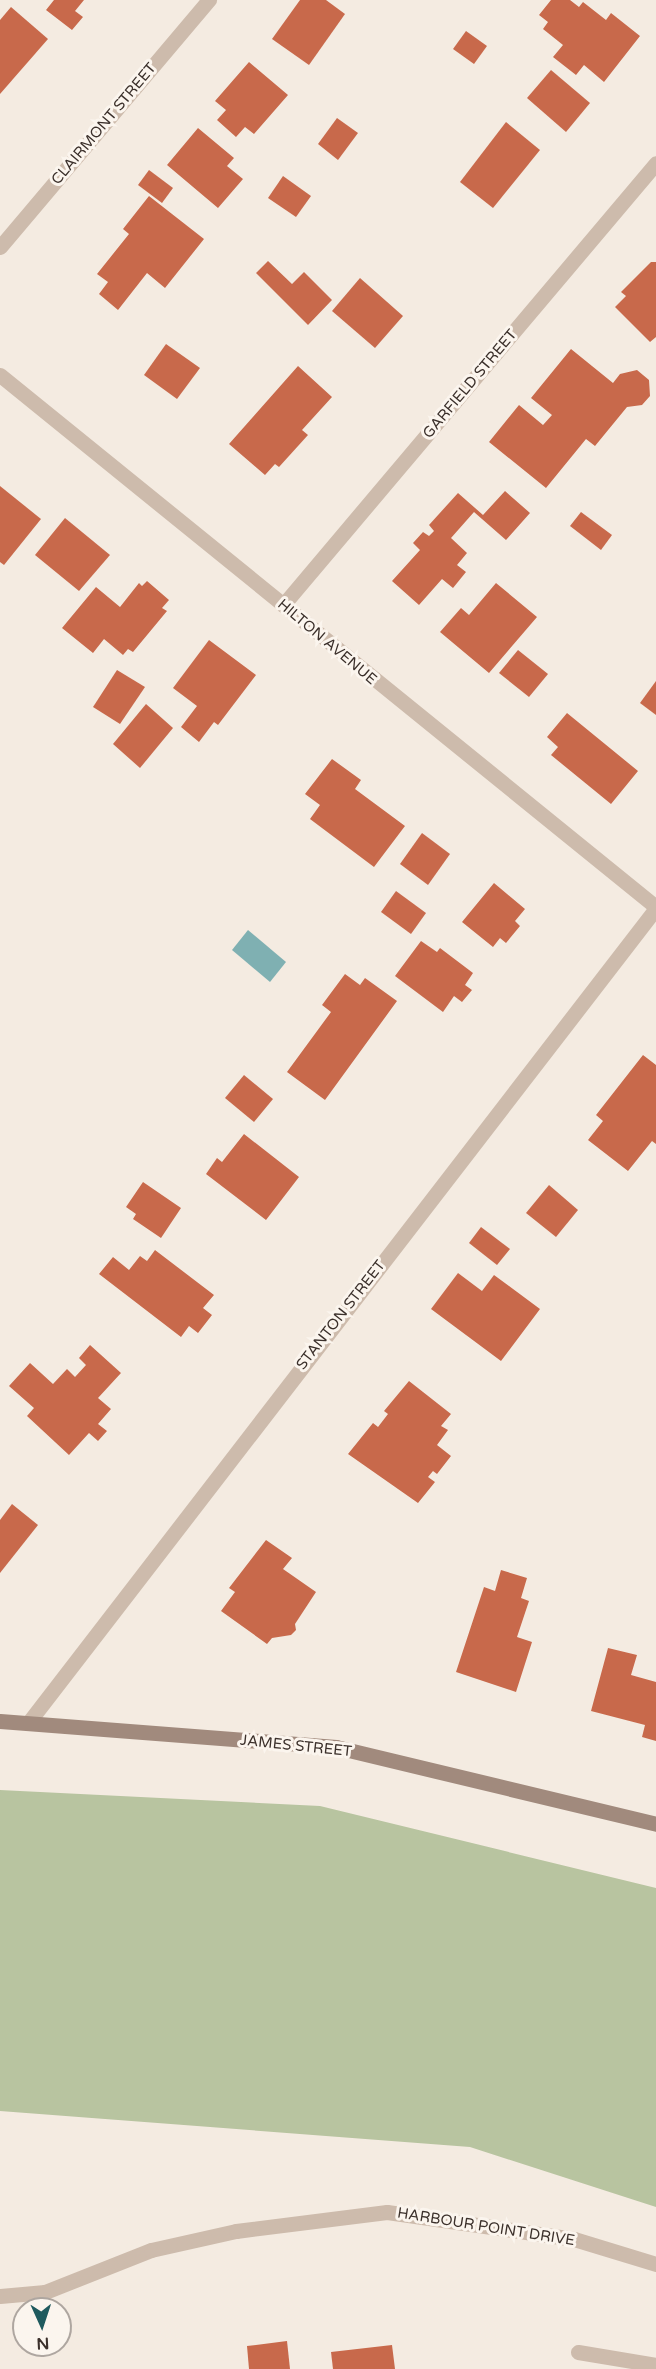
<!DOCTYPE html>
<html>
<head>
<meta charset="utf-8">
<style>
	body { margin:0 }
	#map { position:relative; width:656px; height:2369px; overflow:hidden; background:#f4ebe1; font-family:"Varela Round",sans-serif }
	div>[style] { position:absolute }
	.green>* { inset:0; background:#b8c4a0 }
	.water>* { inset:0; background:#7fb0b2 }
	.building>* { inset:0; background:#c8694b }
	.minor>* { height:15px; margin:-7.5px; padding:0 7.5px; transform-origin:7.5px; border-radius:7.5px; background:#cdbbac }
	.secondary>* { height:15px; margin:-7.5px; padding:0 7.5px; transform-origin:7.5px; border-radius:7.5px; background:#a18a7d }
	span { translate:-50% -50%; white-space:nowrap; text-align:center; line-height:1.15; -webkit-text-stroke:6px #fbf5ee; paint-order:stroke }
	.street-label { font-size:15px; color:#3b302b }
	.north { position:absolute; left:12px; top:2297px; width:60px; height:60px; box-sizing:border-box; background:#fbf5ee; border:2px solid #aea6a0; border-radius:50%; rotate:177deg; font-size:16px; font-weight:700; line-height:24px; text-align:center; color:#3b302b }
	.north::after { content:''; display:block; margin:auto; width:21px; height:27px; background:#1f5a5e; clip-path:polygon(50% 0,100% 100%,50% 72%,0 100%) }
</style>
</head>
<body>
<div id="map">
	<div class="green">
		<div style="clip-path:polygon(0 1790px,320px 1806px,656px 1888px,656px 2207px,470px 2147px,0 2111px)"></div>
	</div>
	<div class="water">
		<div style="clip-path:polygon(248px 930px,286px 962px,270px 982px,232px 950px)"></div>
	</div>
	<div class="building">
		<div style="clip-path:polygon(54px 0,84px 0,75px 11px,83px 17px,72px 30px,46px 10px)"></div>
		<div style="clip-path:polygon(300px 0,326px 0,345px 14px,309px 65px,272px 39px)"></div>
		<div style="clip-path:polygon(551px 0,570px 0,579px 7px,583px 2px,606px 20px,611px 13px,640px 36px,604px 82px,584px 65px,576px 75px,553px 57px,563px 45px,543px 29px,548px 22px,539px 15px)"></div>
		<div style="clip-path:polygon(11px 7px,48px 39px,0 94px,0 20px)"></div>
		<div style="clip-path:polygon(466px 31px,487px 46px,474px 64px,453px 49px)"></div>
		<div style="clip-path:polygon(249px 62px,288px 95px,254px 134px,245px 127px,236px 137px,217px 120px,226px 110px,215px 101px)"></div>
		<div style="clip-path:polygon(551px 70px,590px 103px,566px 132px,527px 98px)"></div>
		<div style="clip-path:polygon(337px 118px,358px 133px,338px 160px,318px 144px)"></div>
		<div style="clip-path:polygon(506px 122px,540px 150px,493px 208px,460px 182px)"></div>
		<div style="clip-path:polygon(198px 128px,234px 158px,227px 166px,243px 179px,218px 208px,167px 165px)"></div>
		<div style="clip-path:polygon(149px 170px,173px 188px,162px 203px,138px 185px)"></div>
		<div style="clip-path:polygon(283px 176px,311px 196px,296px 217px,268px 198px)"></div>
		<div style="clip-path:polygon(149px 196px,204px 239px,165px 288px,147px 273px,118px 310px,99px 294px,108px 282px,97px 274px,129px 234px,123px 229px)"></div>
		<div style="clip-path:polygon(268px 261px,292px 284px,304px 272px,332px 300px,308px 325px,256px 273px)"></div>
		<div style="clip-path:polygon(651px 262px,656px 262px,656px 337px,650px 342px,615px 307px,626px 296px,621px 292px)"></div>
		<div style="clip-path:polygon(360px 278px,403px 316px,375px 348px,332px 311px)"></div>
		<div style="clip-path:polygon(166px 344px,200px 368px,177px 399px,144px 375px)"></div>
		<div style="clip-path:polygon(571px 349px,613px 383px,620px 374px,637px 370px,649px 380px,650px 396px,642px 405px,627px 407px,595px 446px,586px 439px,546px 488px,489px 442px,519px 405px,543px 425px,552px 415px,531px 398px)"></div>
		<div style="clip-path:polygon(298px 366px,332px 397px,302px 430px,308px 435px,279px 467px,275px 464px,265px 475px,229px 444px)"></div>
		<div style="clip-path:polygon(0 486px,41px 519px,4px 565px,0 562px)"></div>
		<div style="clip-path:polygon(505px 491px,530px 513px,506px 540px,474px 512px,451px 538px,467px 553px,457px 565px,466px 572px,453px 588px,442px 579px,419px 605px,392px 581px,420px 550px,413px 543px,423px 532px,429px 536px,434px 531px,429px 525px,458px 493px,483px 515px)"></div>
		<div style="clip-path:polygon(581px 512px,612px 535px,601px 550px,570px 526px)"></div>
		<div style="clip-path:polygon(65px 518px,110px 555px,79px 591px,35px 555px)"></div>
		<div style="clip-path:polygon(147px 581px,169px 600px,162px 608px,167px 611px,133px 652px,128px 649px,123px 655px,104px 639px,93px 653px,62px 628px,96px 587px,120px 607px,139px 583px,142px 586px)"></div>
		<div style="clip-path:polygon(496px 583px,537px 617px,489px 673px,440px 632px,461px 608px,469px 615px)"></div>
		<div style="clip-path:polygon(209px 640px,256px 675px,218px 725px,214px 722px,199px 742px,181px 727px,197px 706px,173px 688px)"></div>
		<div style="clip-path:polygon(518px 650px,548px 674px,529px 697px,499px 673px)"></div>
		<div style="clip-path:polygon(117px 670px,145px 687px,120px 724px,93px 707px)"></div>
		<div style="clip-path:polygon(656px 681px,656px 715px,640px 703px)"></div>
		<div style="clip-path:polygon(146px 704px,173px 728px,140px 768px,113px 744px)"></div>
		<div style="clip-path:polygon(567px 713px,638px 771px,611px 804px,551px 755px,558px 747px,547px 737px)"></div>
		<div style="clip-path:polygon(332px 759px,361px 780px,355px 789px,405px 826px,374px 867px,310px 819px,320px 805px,305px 794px)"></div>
		<div style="clip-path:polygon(422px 833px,450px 854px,428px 885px,400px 864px)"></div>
		<div style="clip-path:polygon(494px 883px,525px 909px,515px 921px,520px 926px,506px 943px,500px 938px,493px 947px,462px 922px)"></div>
		<div style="clip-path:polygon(396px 891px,426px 913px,411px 934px,381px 912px)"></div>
		<div style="clip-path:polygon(421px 941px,437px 952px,440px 948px,473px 973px,465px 985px,472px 990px,462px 1002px,454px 996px,443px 1012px,395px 976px)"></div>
		<div style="clip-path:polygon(345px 974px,360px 985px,365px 978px,397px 1001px,325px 1100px,287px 1072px,331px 1012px,322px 1005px)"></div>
		<div style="clip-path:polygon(643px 1055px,656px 1065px,656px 1144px,652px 1141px,628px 1171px,588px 1140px,603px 1121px,596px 1115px)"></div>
		<div style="clip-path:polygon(244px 1075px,273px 1099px,254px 1122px,225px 1098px)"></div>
		<div style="clip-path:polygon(244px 1134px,299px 1177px,266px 1220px,206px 1174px,217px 1158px,222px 1162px)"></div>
		<div style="clip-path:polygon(143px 1182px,181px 1208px,161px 1238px,133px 1219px,136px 1214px,126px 1207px)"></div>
		<div style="clip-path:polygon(549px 1185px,578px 1210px,556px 1237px,526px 1213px)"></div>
		<div style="clip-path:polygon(481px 1227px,510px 1249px,497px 1265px,469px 1243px)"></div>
		<div style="clip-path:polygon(155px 1250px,214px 1295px,203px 1308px,212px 1315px,198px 1333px,189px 1326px,181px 1337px,99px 1274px,113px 1257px,129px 1270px,140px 1256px,147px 1261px)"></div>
		<div style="clip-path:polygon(458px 1273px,482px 1291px,494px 1275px,540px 1309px,501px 1361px,431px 1309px)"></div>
		<div style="clip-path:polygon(90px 1345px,121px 1373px,98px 1398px,111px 1409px,98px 1424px,107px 1431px,98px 1441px,89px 1433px,69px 1455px,27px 1416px,34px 1408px,9px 1386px,30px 1363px,53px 1384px,67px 1369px,75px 1377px,86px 1365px,79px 1358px)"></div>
		<div style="clip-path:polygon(409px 1381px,451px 1414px,441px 1426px,448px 1430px,437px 1445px,451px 1456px,437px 1474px,433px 1471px,428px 1477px,435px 1482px,418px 1503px,348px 1454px,373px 1423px,378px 1427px,388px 1414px,384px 1411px)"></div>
		<div style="clip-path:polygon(12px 1504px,38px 1525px,0 1573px,0 1520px)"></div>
		<div style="clip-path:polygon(266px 1540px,292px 1558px,283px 1569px,316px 1592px,295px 1624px,296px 1630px,291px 1635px,272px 1638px,267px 1644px,221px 1611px,235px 1592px,229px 1588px)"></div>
		<div style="clip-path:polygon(501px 1570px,527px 1578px,521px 1598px,529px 1601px,517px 1637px,532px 1642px,516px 1692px,456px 1672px,484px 1587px,495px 1591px)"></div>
		<div style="clip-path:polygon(608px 1648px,637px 1655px,631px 1675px,656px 1682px,656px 1741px,642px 1737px,645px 1725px,591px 1711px)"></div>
		<div style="clip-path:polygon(287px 2341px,290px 2369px,249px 2369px,247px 2346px)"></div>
		<div style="clip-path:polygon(392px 2345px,395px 2369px,333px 2369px,331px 2352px)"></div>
	</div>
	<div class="minor">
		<div style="left:0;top:247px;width:324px;rotate:-49.8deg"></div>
		<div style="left:0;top:375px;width:845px;rotate:39.04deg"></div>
		<div style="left:283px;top:605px;width:578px;rotate:-49.84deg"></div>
		<div style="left:28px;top:1723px;width:1029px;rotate:-52.38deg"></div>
		<div style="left:0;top:2296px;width:45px;rotate:-5.1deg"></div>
		<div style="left:45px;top:2292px;width:114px;rotate:-21.6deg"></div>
		<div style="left:151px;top:2250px;width:87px;rotate:-12.6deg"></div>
		<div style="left:236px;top:2231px;width:152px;rotate:-7.2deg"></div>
		<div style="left:387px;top:2212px;width:189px;rotate:8.2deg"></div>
		<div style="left:574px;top:2239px;width:86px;rotate:17deg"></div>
		<div style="left:578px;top:2352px;width:79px;rotate:9.5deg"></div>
	</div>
	<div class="secondary">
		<div style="left:0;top:1721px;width:337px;rotate:4.4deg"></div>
		<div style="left:336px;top:1747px;width:329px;rotate:13.5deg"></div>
	</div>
	<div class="street-label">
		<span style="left:104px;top:124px;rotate:-50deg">CLAIRMONT STREET</span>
		<span style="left:470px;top:384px;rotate:-50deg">GARFIELD STREET</span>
		<span style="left:327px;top:642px;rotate:40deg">HILTON AVENUE</span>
		<span style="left:341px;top:1315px;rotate:-52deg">STANTON STREET</span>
		<span style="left:296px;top:1746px;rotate:6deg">JAMES STREET</span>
		<span style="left:486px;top:2227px;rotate:9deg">HARBOUR POINT DRIVE</span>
	</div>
	<div class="north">N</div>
</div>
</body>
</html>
